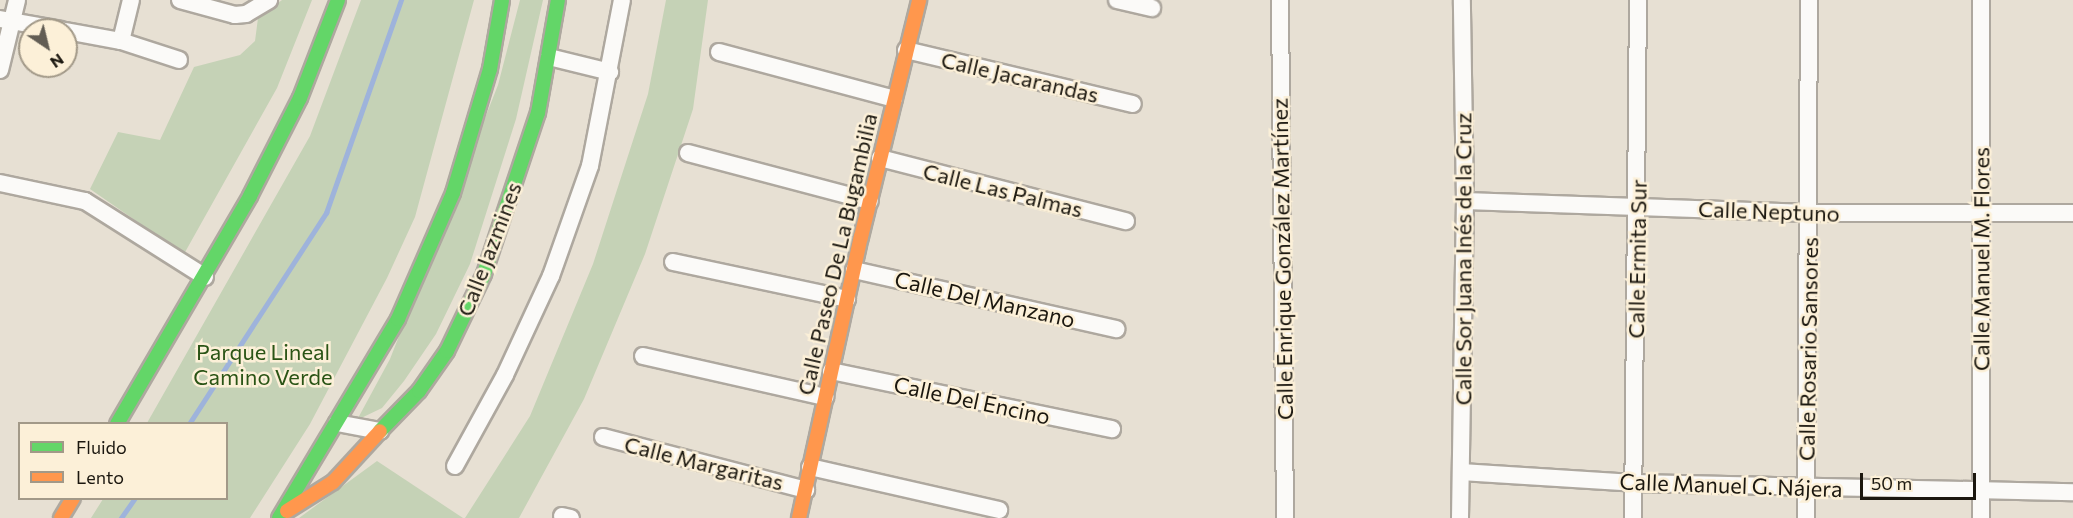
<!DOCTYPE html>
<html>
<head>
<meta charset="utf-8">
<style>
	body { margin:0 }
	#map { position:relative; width:2073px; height:518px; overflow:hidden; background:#e7e0d3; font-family:Commissioner,sans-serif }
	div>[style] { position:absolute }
	.green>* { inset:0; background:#c5d2b6 }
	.stream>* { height:4.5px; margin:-2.25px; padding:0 2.25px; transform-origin:2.25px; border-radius:2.25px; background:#9eb3db }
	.roads { filter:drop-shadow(2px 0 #aea89f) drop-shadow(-2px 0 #aea89f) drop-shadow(0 2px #aea89f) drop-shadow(0 -2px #aea89f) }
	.street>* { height:16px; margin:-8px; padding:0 8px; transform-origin:8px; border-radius:8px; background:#fbfaf8 }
	.fast>* { height:14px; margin:-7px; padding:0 7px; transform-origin:7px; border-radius:7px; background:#63d668 }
	.slow>* { height:14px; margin:-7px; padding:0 7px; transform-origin:7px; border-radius:7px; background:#ff974d }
	span { translate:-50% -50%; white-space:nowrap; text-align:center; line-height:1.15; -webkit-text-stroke:5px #fcf0d8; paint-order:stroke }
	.street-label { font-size:22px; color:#1b170f }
	.park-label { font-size:22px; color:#2a5415 }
	.legend { position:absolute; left:18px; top:422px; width:210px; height:78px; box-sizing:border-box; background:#fcf0d8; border:2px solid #a29988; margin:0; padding:8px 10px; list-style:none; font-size:18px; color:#1b170f }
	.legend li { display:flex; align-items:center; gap:12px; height:30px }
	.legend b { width:30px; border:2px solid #a29988 }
	.north { position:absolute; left:18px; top:18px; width:60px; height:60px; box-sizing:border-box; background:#fcf0d8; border:2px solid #a29988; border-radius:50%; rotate:145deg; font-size:16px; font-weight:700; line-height:24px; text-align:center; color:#1b170f }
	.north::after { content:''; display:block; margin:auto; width:21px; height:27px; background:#625d54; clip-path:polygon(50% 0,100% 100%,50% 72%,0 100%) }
	.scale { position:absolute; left:1860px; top:473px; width:116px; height:27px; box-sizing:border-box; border:3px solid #1b170f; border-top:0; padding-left:8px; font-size:18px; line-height:21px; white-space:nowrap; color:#1b170f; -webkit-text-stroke:4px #fcf0d8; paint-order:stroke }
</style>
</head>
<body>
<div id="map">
	<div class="green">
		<div style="clip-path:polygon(282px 0,312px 0,277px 88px,184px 254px,90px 189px,118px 132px,160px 140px,194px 67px,240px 55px,255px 41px,258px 18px)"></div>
		<div style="clip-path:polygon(361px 0,474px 0,415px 217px,387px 278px,310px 424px,250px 518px,91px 518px,103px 499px,226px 498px,226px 424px,147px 423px,310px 136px)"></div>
		<div style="clip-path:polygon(520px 0,543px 0,516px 119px,470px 264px,436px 334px,404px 381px,382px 408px,357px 420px,390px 359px,498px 85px)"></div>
		<div style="clip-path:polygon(666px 0,708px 0,693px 109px,645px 254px,584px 399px,519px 518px,465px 518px,530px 416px,593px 264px,648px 94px)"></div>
		<div style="clip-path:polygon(377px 461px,463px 518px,299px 518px)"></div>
	</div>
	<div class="stream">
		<div style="left:189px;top:424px;width:252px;rotate:-57deg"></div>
		<div style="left:326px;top:213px;width:226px;rotate:-70.6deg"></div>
		<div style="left:121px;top:518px;width:24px;rotate:-55deg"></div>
	</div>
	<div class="roads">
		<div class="street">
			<div style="left:180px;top:0;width:57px;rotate:15.3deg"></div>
			<div style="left:235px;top:15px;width:11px;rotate:-5deg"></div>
			<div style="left:246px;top:14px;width:27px;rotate:-31deg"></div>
			<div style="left:1117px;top:0;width:36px;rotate:13deg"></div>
			<div style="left:1280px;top:0;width:518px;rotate:89.45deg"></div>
			<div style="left:1981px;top:0;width:518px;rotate:90deg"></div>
			<div style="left:0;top:19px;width:62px;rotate:10.2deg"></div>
			<div style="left:66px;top:31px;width:56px;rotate:10.3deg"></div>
			<div style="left:121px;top:41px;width:61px;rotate:18.1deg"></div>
			<div style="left:121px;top:41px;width:42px;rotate:-76.3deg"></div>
			<div style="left:906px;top:50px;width:233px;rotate:13.4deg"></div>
			<div style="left:719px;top:52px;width:181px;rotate:15deg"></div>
			<div style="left:549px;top:57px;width:63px;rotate:13.8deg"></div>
			<div style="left:0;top:70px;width:72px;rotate:-76.3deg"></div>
			<div style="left:688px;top:153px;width:188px;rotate:14.8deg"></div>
			<div style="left:880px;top:158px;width:254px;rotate:14.4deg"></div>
			<div style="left:0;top:183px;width:87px;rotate:12deg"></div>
			<div style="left:85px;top:201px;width:142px;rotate:32.3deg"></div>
			<div style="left:1465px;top:201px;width:345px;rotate:2deg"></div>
			<div style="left:1810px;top:213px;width:263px"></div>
			<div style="left:673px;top:262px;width:178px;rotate:12deg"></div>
			<div style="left:854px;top:270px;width:269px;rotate:12.7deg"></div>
			<div style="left:643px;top:356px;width:187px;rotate:12.7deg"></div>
			<div style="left:831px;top:371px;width:287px;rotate:11.7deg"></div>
			<div style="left:337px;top:423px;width:44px;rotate:10.5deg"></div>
			<div style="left:603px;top:437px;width:210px;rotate:14.6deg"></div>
			<div style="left:455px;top:466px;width:104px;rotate:-61.2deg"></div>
			<div style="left:505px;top:375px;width:109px;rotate:-65.1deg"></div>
			<div style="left:551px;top:276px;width:117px;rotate:-70.5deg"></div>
			<div style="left:590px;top:166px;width:169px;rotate:-79.1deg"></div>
			<div style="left:810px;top:467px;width:194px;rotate:12.8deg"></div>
			<div style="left:1461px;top:472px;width:173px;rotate:3.6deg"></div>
			<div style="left:1634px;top:483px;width:439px;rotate:1.2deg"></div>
			<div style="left:562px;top:516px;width:9px;rotate:13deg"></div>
			<div style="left:1460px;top:518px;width:317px;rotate:-89.1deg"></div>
			<div style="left:1465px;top:201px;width:201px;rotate:-90.9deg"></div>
			<div style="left:1633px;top:518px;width:518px;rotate:-89.45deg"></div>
			<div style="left:1806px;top:518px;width:518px;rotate:-89.67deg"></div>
		</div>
		<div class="fast">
			<div style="left:117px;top:424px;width:264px;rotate:-59.7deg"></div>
			<div style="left:250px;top:196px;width:110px;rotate:-63deg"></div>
			<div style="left:300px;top:98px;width:105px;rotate:-68.8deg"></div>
			<div style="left:380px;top:431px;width:56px;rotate:-45.7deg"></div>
			<div style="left:419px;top:391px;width:49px;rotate:-55deg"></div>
			<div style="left:447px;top:351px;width:85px;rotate:-64.3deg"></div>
			<div style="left:484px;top:274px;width:170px;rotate:-71.5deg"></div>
			<div style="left:538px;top:113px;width:115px;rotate:-80deg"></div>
			<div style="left:279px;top:518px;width:232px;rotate:-59.1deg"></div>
			<div style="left:398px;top:319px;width:137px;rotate:-66.4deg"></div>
			<div style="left:453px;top:193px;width:129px;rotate:-73.4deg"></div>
			<div style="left:490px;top:69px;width:70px;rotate:-80.1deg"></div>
		</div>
		<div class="slow">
			<div style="left:287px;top:511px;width:54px;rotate:-32.2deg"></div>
			<div style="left:333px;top:482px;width:69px;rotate:-47.3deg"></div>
			<div style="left:61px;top:518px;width:23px;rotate:-59deg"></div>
			<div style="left:799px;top:518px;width:288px;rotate:-77.6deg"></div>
			<div style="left:861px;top:237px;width:244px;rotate:-76.2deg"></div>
		</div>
	</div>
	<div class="street-label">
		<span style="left:1020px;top:77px;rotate:13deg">Calle Jacarandas</span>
		<span style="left:1003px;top:190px;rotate:14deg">Calle Las Palmas</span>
		<span style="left:1769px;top:211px;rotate:2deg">Calle Neptuno</span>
		<span style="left:489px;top:249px;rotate:-69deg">Calle Jazmines</span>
		<span style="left:837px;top:254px;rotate:-77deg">Calle Paseo De La Bugambilia</span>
		<span style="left:1282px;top:259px;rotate:-91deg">Calle Enrique González Martínez</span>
		<span style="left:1463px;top:259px;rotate:-90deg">Calle Sor Juana Inés de la Cruz</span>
		<span style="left:1637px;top:259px;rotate:-89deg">Calle Ermita Sur</span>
		<span style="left:1981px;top:259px;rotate:-90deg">Calle Manuel M. Flores</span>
		<span style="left:985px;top:299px;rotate:13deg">Calle Del Manzano</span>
		<span style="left:1808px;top:349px;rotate:-89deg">Calle Rosario Sansores</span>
		<span style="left:972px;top:400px;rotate:12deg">Calle Del Encino</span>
		<span style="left:704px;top:463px;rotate:14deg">Calle Margaritas</span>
		<span style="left:1731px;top:485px;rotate:2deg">Calle Manuel G. Nájera</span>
	</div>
	<div class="park-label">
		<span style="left:263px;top:364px">Parque Lineal<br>Camino Verde</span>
	</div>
	<ul class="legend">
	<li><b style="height:8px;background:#63d668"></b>Fluido</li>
	<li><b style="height:8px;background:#ff974d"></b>Lento</li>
	</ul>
	<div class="north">N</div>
	<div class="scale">50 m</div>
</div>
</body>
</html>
